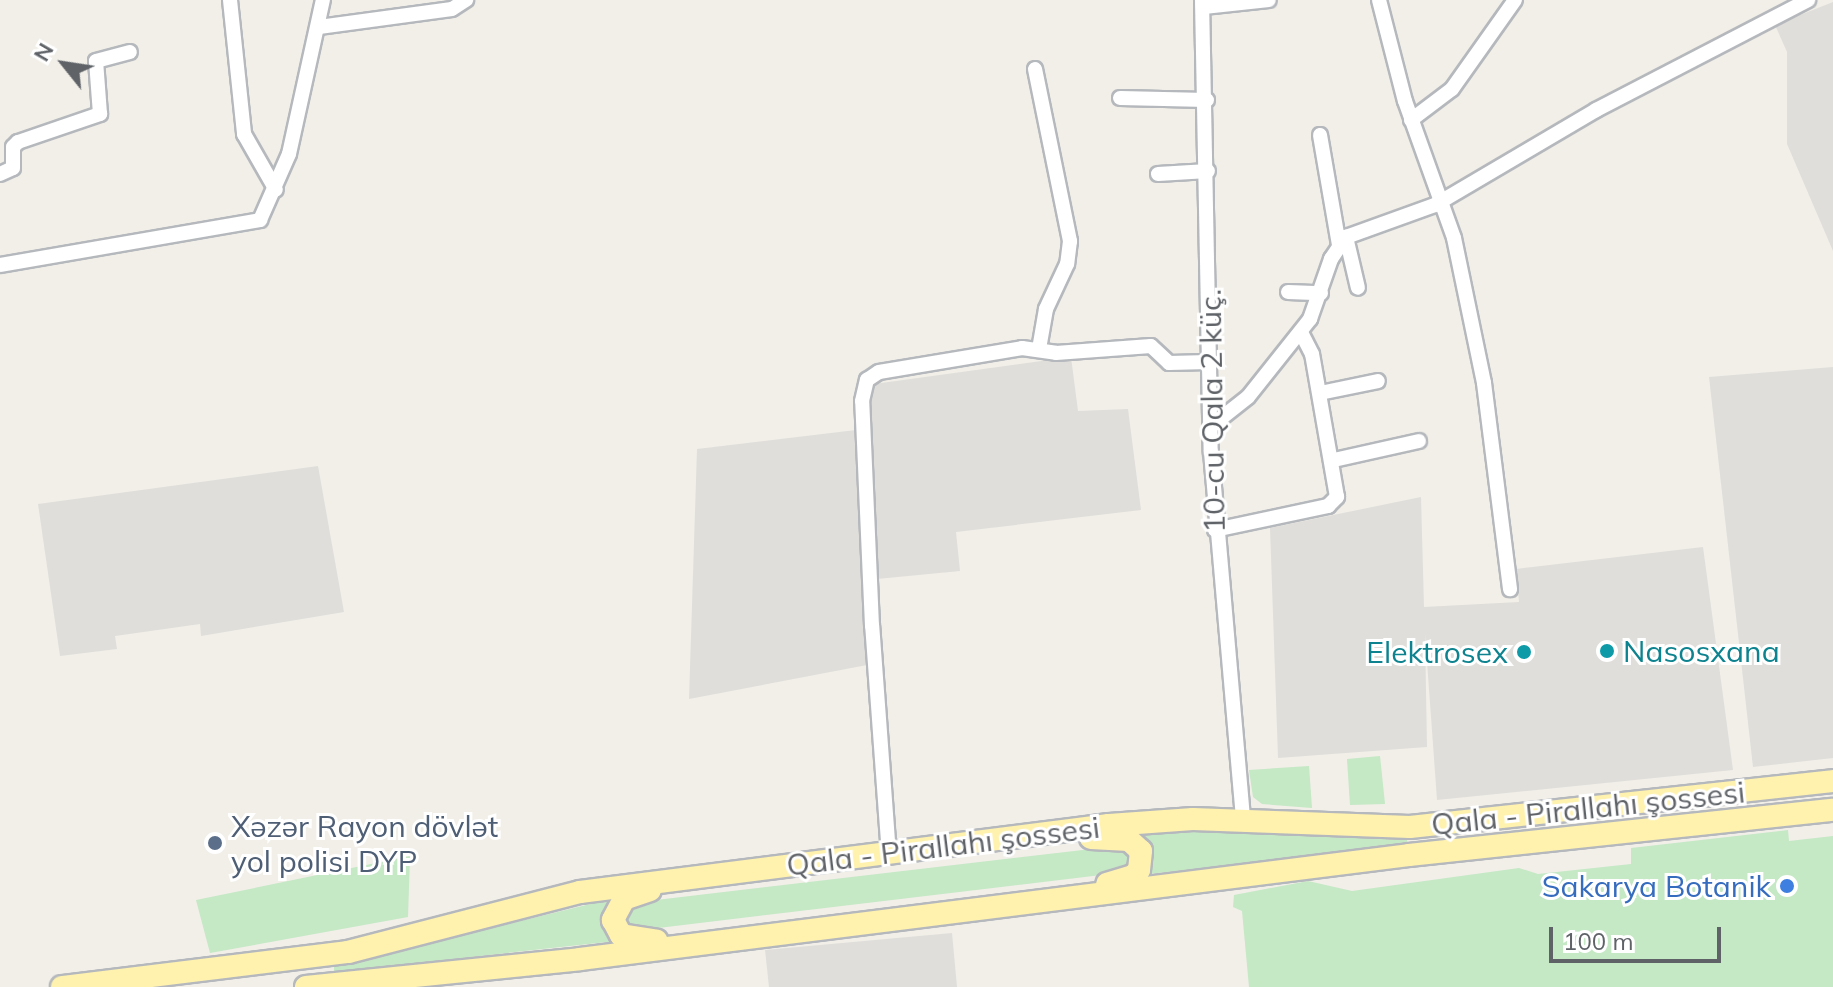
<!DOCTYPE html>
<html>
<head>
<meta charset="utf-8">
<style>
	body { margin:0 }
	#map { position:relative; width:1833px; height:987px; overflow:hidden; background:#f1efe8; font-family:Mulish,sans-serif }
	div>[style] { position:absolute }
	.industrial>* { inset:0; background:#e0deda }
	.green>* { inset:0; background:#c5e8c5 }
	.roads { filter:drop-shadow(2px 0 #b5b8bc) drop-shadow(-2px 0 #b5b8bc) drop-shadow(0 2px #b5b8bc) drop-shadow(0 -2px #b5b8bc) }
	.street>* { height:14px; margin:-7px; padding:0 7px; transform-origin:7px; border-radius:7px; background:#fff }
	.primary>* { height:22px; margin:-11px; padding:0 11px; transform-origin:11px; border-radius:11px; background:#fff2af }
	.dots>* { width:22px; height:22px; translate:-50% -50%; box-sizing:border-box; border:4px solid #fff; border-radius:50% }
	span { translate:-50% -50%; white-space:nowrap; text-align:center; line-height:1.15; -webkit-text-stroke:6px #fff; paint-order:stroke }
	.street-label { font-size:30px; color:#5f6368 }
	.culture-label { font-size:30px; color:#0d838f }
	.left { translate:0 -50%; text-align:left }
	.right { translate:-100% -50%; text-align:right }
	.service-label { font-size:30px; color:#4e5e75 }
	.shop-label { font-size:30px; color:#366cbe }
	.north { position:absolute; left:24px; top:24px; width:80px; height:80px; -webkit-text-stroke:6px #fff; paint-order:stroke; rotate:300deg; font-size:22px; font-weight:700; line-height:32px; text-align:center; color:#5f6368 }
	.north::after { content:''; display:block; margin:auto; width:28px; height:36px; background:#5f6368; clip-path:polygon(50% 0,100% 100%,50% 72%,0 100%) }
	.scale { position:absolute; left:1549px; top:927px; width:172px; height:36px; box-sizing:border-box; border:4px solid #5f6368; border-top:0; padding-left:10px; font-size:24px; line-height:28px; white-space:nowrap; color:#5f6368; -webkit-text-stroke:6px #fff; paint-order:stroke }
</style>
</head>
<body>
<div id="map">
	<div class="industrial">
		<div style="clip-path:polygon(1833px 2px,1833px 251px,1787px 144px,1787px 52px,1775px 25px)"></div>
		<div style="clip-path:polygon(1071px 357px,1078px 411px,1128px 409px,1141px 510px,956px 532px,960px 571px,877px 579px,869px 392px,874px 384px)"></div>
		<div style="clip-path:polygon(1833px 367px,1833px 758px,1753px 767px,1709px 377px)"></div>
		<div style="clip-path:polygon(856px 430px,867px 665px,689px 699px,697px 449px)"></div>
		<div style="clip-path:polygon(318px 466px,344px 612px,201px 636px,200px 624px,115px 636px,117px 649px,60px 656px,38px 504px)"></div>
		<div style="clip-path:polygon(1421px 497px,1424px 607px,1519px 602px,1516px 569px,1703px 547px,1733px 770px,1437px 800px,1425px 634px,1427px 747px,1278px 758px,1270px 528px)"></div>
		<div style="clip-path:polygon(952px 933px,957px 987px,769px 987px,765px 950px)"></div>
	</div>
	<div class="green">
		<div style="clip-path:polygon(1380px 756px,1385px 804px,1350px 805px,1347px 759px)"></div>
		<div style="clip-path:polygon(1309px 766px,1312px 808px,1262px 804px,1253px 797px,1249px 770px)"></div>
		<div style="clip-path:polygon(1788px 830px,1789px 841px,1833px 836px,1833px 987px,1249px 987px,1242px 911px,1233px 907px,1234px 895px,1308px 881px,1352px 891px,1519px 868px,1538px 874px,1631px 864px,1631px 848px)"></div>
		<div style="clip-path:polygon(1211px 831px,1407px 840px,1408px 845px,1149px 874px,1152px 853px,1143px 835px)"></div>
		<div style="clip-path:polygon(1117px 846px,1131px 851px,1132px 865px,1118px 873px,650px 929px,630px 927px,626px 916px,639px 902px)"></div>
		<div style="clip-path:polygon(410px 856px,408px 917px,210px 953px,196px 900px)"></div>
		<div style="clip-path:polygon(611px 899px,604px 920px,616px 941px,334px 972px,334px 966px)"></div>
	</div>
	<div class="roads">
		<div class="street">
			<div style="left:230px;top:0;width:135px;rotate:84deg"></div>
			<div style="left:244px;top:134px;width:64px;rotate:60.3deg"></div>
			<div style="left:1202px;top:0;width:452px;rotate:88.9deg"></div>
			<div style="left:1211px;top:452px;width:369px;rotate:85deg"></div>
			<div style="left:1379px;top:0;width:104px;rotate:75.6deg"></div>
			<div style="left:1405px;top:101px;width:145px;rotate:70.3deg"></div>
			<div style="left:1454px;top:238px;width:148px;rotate:78.3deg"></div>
			<div style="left:1484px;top:383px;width:208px;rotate:82.8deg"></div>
			<div style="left:1204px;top:7px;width:65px;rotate:-6.1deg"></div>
			<div style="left:319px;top:27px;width:134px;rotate:-7.7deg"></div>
			<div style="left:452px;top:9px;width:17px;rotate:-33deg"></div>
			<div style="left:1035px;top:69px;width:176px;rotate:78.5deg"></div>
			<div style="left:1070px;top:241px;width:23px;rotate:97deg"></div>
			<div style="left:1067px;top:264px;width:50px;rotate:115deg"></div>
			<div style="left:1046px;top:309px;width:41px;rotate:99.9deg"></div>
			<div style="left:1120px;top:98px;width:87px;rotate:1.3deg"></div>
			<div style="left:1411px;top:120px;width:51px;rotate:-37.1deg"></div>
			<div style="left:1452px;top:89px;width:109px;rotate:-54.7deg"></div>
			<div style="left:1320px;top:135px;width:112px;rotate:80.2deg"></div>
			<div style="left:0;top:174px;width:14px;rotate:-25deg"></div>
			<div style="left:13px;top:168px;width:21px;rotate:-90deg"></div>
			<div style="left:13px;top:147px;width:7px;rotate:-45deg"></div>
			<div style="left:18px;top:142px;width:87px;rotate:-18.9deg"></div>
			<div style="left:100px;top:114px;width:53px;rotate:-94.3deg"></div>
			<div style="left:96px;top:61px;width:35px;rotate:-15deg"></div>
			<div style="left:1158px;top:174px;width:50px;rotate:-3.4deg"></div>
			<div style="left:1346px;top:237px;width:52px;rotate:76.8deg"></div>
			<div style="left:0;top:265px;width:264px;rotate:-9.8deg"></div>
			<div style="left:260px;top:220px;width:72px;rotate:-66.3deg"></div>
			<div style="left:289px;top:154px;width:158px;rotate:-77.6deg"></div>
			<div style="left:1288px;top:292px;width:33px;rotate:2deg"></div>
			<div style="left:1320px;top:393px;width:59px;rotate:-11.7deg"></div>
			<div style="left:1210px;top:427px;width:48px;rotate:-38.3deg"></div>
			<div style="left:1248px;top:397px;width:100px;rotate:-51.5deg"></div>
			<div style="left:1310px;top:319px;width:64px;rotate:-70.7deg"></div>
			<div style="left:1331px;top:259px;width:27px;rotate:-56deg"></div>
			<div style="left:1346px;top:237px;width:95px;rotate:-19.8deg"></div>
			<div style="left:1435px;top:205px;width:187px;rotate:-30.5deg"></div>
			<div style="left:1596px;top:110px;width:239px;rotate:-27.4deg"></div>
			<div style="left:1334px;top:460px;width:87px;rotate:-12.6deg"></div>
			<div style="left:1215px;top:530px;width:116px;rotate:-12deg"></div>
			<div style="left:1328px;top:506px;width:13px;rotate:-45deg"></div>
			<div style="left:1337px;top:497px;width:145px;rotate:-99.9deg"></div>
			<div style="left:1312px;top:354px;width:25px;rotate:-117deg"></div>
			<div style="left:889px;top:855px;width:230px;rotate:-94.2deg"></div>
			<div style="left:872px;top:626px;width:225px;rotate:-92.5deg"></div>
			<div style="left:862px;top:401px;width:22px;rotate:-77deg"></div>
			<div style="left:867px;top:380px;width:14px;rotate:-34deg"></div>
			<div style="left:879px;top:372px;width:145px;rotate:-9.5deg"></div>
			<div style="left:1022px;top:348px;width:34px;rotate:8deg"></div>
			<div style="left:1056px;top:353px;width:95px;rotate:-4.2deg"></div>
			<div style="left:1151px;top:346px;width:25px;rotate:43deg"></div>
			<div style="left:1169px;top:363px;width:40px;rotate:-1.4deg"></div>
		</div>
		<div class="primary">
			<div style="left:1091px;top:838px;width:38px;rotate:3deg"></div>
			<div style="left:1129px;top:840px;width:16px;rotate:43deg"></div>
			<div style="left:1141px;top:851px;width:19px;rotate:96deg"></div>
			<div style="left:1139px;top:870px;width:8px;rotate:135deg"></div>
			<div style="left:1133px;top:876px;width:27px;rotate:163deg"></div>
			<div style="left:650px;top:890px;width:28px;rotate:161deg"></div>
			<div style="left:624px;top:899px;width:24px;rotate:118deg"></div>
			<div style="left:613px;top:920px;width:17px;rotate:62deg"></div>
			<div style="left:621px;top:935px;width:36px;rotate:9deg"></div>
			<div style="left:62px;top:987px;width:288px;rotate:-7deg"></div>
			<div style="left:348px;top:952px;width:240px;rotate:-14.5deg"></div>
			<div style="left:580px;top:892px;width:533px;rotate:-7.22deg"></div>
			<div style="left:1109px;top:825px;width:84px;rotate:-4.1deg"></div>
			<div style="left:1193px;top:819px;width:217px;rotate:2.1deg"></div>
			<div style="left:1410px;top:827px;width:425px;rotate:-6.2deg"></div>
			<div style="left:306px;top:987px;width:275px;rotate:-5.8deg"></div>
			<div style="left:580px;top:959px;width:835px;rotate:-7.15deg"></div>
			<div style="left:1409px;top:855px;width:426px;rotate:-6.1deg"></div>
		</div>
	</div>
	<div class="dots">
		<div style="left:1607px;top:651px;background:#0f9aa8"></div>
		<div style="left:1524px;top:652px;background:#0f9aa8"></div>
		<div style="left:215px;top:843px;background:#5c6f8a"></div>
		<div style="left:1787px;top:886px;background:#3f7fe0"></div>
	</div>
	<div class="street-label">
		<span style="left:1212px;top:411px;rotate:-91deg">10-cu Qala 2 küç.</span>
		<span style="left:1588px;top:808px;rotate:-6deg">Qala - Pirallahı şossesi</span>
		<span style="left:943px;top:846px;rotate:-7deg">Qala - Pirallahı şossesi</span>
	</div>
	<div class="culture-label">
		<span class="left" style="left:1623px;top:651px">Nasosxana</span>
		<span class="right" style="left:1508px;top:652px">Elektrosex</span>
	</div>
	<div class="service-label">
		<span class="left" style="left:231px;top:843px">Xəzər Rayon dövlət<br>yol polisi DYP</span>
	</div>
	<div class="shop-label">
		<span class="right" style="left:1771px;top:886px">Sakarya Botanik</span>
	</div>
	<div class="north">N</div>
	<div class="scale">100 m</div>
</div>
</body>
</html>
